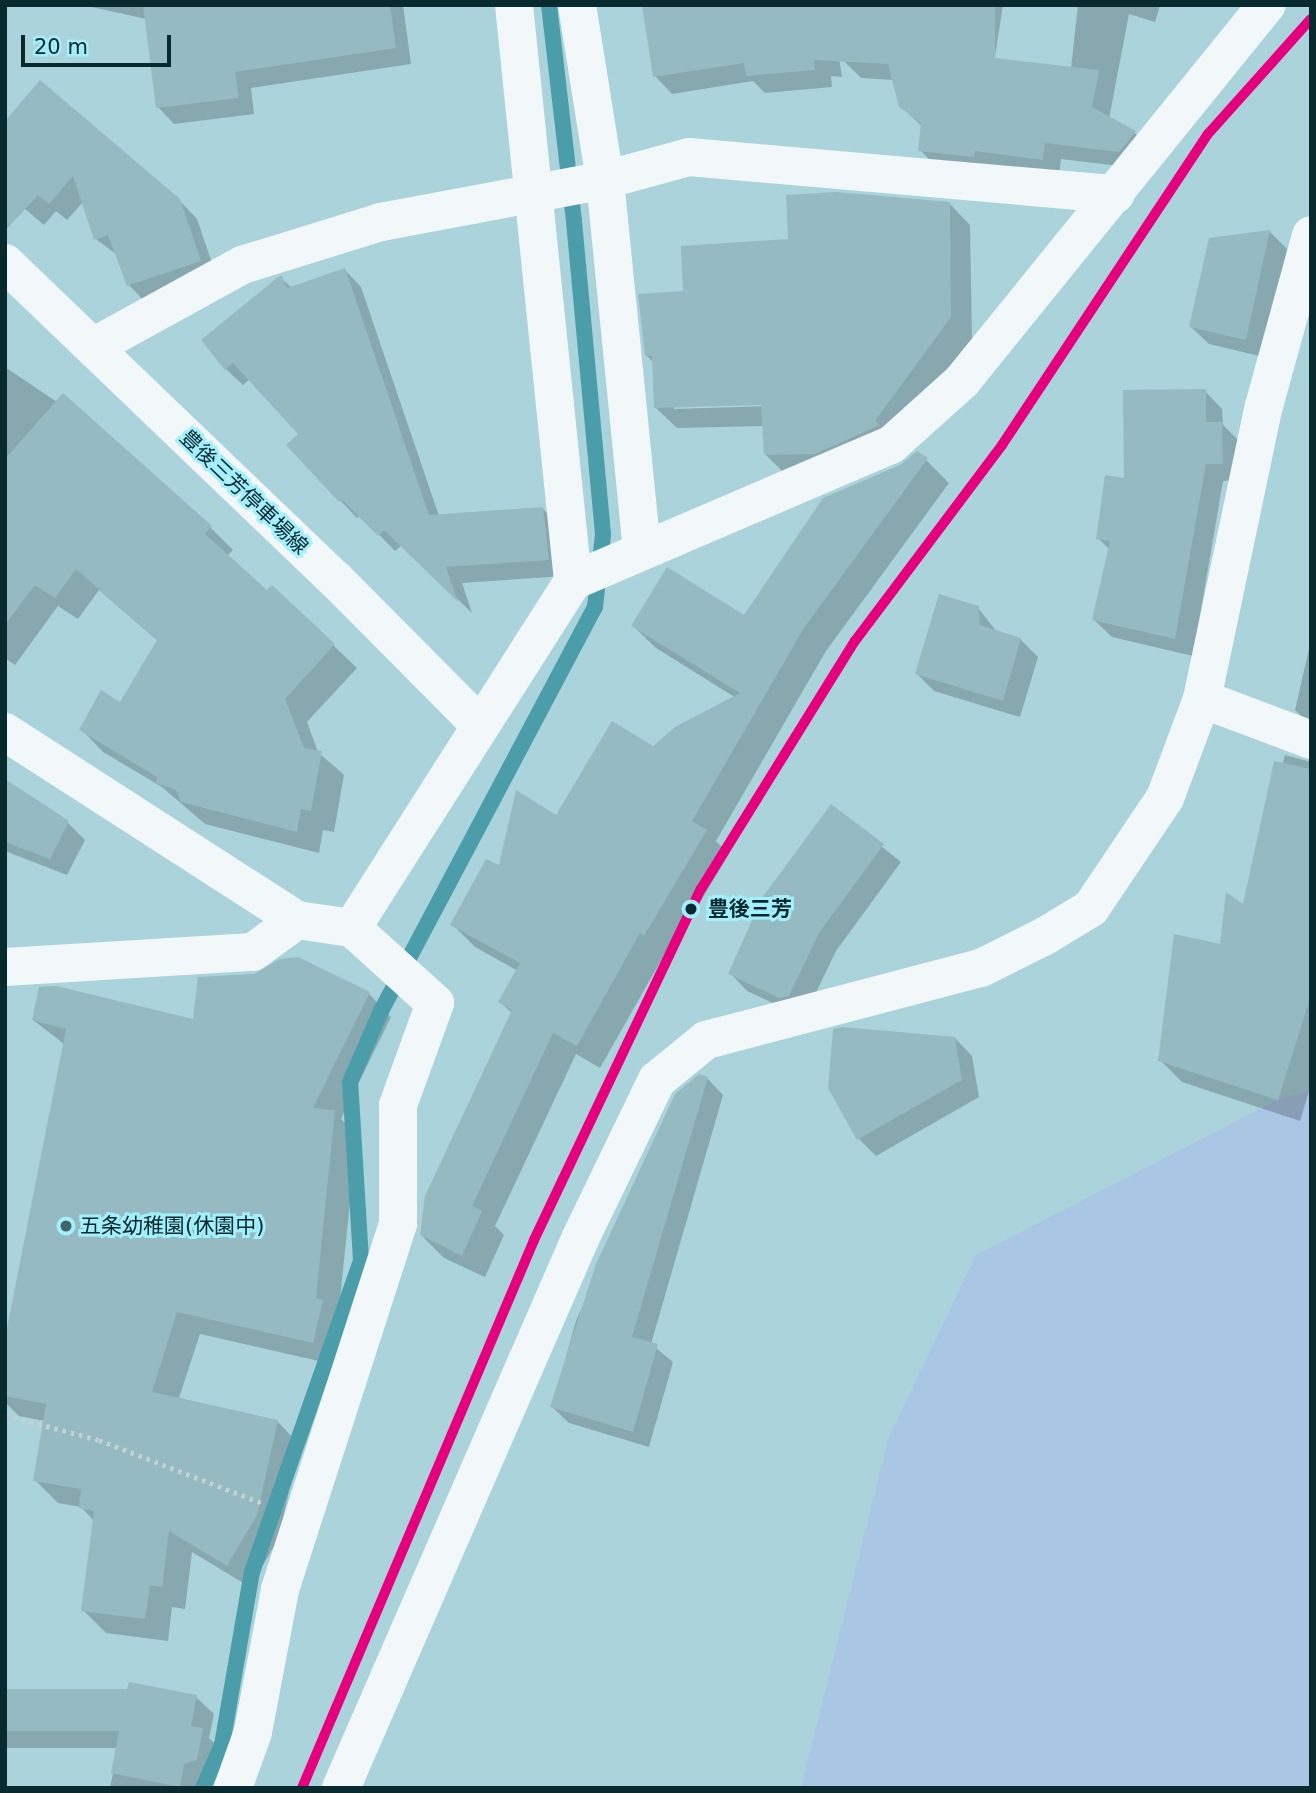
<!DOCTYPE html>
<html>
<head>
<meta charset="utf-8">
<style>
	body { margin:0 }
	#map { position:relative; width:1316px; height:1793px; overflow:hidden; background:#aad3db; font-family:"DejaVu Sans","Noto Sans JP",sans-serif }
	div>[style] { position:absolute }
	.green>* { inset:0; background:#aac6e5 }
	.shadow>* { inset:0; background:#0003 }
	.stream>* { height:16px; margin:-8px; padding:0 8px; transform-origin:8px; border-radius:8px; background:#4c9daa }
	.building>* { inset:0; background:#96bac1 }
	.path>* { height:4.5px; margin-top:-2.25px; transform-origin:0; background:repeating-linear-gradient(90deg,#c4d0d2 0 3.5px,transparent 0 8.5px) }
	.street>* { height:38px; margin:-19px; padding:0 19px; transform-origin:19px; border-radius:19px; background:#f2f8fa }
	.secondary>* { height:38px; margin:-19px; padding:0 19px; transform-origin:19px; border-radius:19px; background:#f2f8fa }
	.rail-1>* { height:10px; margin:-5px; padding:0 5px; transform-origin:5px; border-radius:5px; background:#e5007d }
	.dots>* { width:19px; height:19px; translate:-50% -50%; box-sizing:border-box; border:4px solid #a3effc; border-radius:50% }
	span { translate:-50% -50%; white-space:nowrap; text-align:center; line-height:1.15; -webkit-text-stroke:6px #a3effc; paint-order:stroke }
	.street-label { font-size:21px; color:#08292e }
	.stop-label { font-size:21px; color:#08292e; font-weight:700 }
	.left { translate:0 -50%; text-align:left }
	.poi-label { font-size:21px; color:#08292e }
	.frame { position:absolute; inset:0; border:7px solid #08292e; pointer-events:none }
	.scale { position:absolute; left:21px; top:35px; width:150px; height:32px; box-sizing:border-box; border:4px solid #08292e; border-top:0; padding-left:9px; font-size:21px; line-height:24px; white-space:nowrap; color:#08292e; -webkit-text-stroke:5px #a3effc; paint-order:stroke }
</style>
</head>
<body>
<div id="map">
	<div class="green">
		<div style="clip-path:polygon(1311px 1090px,1311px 1788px,801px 1788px,889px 1437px,976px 1255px,1278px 1100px)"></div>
	</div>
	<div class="shadow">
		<div style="clip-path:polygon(83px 5px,403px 5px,411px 64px,251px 88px,254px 114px,174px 124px,158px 107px,146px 19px)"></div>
		<div style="clip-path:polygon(831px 5px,842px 77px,831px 76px,832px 87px,765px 93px,753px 81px,672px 94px,655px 76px)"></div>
		<div style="clip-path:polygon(852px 5px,1003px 5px,990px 88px,1071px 68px,1078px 5px,1160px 5px,1155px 22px,1129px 14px,1109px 119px,1135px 133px,1151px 149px,1136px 168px,1061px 159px,1059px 176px,937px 167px,920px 150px,923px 127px,900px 106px,894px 80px,861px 78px,844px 61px)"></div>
		<div style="clip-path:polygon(5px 124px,179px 200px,197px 219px,217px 278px,146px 303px,129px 285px,117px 255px,96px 239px,83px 202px,67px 220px,56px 211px,44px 225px,5px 192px)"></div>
		<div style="clip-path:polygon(evenodd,949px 203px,970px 225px,972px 339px,896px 443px,787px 476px,765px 454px,764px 426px,677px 428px,655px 407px,654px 363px,646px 355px,685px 293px,790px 241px,949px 203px,770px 403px,770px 406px,674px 409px,674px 405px,770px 403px)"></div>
		<div style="clip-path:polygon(1270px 232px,1287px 249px,1264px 357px,1209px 344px,1191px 327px,1210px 240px)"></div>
		<div style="clip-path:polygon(345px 270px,361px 287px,439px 516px,543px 509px,559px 526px,565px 576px,462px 583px,472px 613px,402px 545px,395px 551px,360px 515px,357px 518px,288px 445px,301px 434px,250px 379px,243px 385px,226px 369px,281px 278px,292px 288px)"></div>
		<div style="clip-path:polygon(5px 367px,57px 402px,210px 527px,233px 550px,227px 556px,267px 593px,272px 587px,357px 668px,307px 722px,318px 752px,344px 775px,334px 832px,323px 830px,319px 853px,205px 824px,162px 787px,103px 752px,81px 729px,121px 704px,158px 641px,99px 590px,78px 619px,58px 606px,15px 665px,5px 658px)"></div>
		<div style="clip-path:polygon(1205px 391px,1222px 409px,1223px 425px,1239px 441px,1239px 480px,1223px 481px,1193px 656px,1112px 637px,1094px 620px,1110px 550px,1098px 538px,1126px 480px)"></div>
		<div style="clip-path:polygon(926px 460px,949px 483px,826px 651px,716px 841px,729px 854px,667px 957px,664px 955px,600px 1068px,576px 1054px,495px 1226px,504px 1235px,485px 1277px,444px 1258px,421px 1235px,512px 1013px,500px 1002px,518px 971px,475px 947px,452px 924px,500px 868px,557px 817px,654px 748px,736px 698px,656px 648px,633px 626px,744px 617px)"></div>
		<div style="clip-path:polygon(978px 608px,997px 632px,1020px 639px,1038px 657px,1020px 717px,934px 691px,917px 674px)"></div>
		<div style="clip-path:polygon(1311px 640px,1311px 725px,1295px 710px)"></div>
		<div style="clip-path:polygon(1285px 755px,1311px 762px,1311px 1085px,1300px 1121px,1182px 1082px,1160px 1060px,1244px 907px)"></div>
		<div style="clip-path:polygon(5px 781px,68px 823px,85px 840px,67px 875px,5px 851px)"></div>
		<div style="clip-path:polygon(831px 806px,901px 862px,836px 951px,806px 1013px,798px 1015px,747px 991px,730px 973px)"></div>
		<div style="clip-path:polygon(369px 994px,391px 1017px,341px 1119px,357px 1135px,338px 1318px,345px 1324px,336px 1365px,200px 1334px,179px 1398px,277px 1421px,299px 1444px,279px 1538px,250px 1587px,192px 1552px,185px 1609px,172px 1607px,168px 1641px,106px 1633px,83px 1610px,95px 1522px,81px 1507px,58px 1503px,35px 1480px,45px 1421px,19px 1416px,5px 1402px,5px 1347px,64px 1044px,33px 1020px,194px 1021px)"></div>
		<div style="clip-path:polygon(955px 1038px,972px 1056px,979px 1097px,876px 1156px,859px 1139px)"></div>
		<div style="clip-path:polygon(707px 1078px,723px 1095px,651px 1344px,673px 1362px,649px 1447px,569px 1423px,552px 1407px,576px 1321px,676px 1095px)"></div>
		<div style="clip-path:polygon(5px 1690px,196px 1697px,214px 1714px,209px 1738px,219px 1748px,214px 1777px,201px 1781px,200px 1788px,110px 1788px,118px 1748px,5px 1748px)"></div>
	</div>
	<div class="stream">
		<div style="left:203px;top:1788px;width:47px;rotate:-66.2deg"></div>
		<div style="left:222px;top:1745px;width:176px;rotate:-80.2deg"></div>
		<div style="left:252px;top:1572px;width:330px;rotate:-70.7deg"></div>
		<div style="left:361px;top:1260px;width:178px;rotate:-93.5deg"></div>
		<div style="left:350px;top:1082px;width:77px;rotate:-66.4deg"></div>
		<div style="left:381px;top:1011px;width:457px;rotate:-62.1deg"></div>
		<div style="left:595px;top:607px;width:73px;rotate:-83.7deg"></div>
		<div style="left:603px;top:534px;width:314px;rotate:-95.3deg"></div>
		<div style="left:574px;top:221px;width:217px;rotate:-96.6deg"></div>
	</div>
	<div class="building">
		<div style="clip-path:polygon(143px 5px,390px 5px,396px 48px,235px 72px,239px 98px,156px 108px)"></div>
		<div style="clip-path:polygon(642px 5px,995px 5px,995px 58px,1099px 70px,1092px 107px,1136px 131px,1119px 152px,1045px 143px,1043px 160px,975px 151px,974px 157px,918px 151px,921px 123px,899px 107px,888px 64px,814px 60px,815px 70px,746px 76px,744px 63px,653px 77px)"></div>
		<div style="clip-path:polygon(40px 80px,180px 199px,201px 261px,127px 286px,108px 235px,94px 240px,73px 176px,49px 204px,38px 195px,5px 231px,5px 121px)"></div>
		<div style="clip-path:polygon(836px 192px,950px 202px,951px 317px,875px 421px,880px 425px,815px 454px,764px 455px,761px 405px,654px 408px,652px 356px,645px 356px,638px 294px,683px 291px,681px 246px,788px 239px,786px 195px)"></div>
		<div style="clip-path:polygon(1270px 230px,1246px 340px,1189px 327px,1209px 238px)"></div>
		<div style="clip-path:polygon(345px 268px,429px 515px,543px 507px,549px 560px,446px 567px,458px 602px,384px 530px,378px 536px,342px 500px,339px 502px,286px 445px,298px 434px,233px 363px,225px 370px,201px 340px,278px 277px,282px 276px,287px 288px)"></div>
		<div style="clip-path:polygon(1206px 389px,1206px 422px,1222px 422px,1223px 464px,1206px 464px,1175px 639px,1092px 620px,1110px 541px,1096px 539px,1105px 475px,1124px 478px,1123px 390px)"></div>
		<div style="clip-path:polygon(63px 393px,212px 526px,205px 534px,267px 590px,272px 585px,335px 644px,285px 699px,304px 748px,322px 751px,311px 811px,301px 809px,297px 832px,181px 802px,176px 790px,156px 783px,157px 777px,79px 730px,101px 690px,120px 702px,157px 640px,76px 569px,55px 598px,35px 585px,5px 625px,5px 459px)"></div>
		<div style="clip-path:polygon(917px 451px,928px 458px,804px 628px,692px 821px,707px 830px,644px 936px,640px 933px,577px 1046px,553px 1033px,472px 1206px,482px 1211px,462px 1256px,420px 1235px,425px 1196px,512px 1010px,498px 1002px,520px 963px,450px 925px,486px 859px,499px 865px,516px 790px,556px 815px,612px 721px,653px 746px,675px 727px,740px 693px,631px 626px,667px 567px,744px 615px,823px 498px,900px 465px)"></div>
		<div style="clip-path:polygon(939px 594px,979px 606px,980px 625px,1021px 638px,1003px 701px,915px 674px)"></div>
		<div style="clip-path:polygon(1274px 761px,1311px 769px,1311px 995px,1278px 1100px,1158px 1061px,1174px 934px,1220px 944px,1226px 892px,1243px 904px)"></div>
		<div style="clip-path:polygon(5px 779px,69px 821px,50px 859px,5px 842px)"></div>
		<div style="clip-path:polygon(831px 804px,884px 844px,819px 933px,789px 996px,779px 998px,728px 974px,762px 898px)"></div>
		<div style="clip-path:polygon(298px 957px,370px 992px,313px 1108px,335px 1110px,316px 1298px,323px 1300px,313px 1343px,177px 1312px,152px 1392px,278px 1420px,257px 1515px,227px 1566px,169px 1531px,162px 1587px,150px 1585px,145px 1619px,81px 1611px,94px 1511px,79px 1508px,81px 1489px,33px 1481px,46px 1404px,5px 1396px,5px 1338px,66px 1029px,32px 1020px,39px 987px,56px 986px,193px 1019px,198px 977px,254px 974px,280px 959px)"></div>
		<div style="clip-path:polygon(843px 1027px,955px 1037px,962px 1080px,857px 1140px,828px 1088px,833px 1029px)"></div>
		<div style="clip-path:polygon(699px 1074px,708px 1077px,632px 1337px,658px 1344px,633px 1432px,550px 1407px,596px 1264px,675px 1094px)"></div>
		<div style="clip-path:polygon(129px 1682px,197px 1695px,191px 1726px,203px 1728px,197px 1760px,184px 1764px,180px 1787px,111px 1773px,119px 1731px,5px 1731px,5px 1689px,127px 1689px)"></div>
	</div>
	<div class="path">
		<div style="left:5px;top:1415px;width:97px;rotate:14.9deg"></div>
		<div style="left:99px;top:1440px;width:175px;rotate:21.1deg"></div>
	</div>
	<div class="street">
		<div style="left:514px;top:5px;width:579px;rotate:84.15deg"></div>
		<div style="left:577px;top:5px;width:177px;rotate:80.9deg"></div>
		<div style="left:605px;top:180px;width:370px;rotate:84.3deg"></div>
		<div style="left:93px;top:347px;width:170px;rotate:-28.8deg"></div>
		<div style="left:242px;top:265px;width:145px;rotate:-17.2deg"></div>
		<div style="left:381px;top:222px;width:228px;rotate:-10.6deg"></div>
		<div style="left:605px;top:180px;width:87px;rotate:-15.3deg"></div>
		<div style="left:689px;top:157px;width:428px;rotate:5deg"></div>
		<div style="left:1202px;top:699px;width:116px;rotate:20.6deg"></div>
		<div style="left:5px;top:732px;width:347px;rotate:32.8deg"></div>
		<div style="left:297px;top:920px;width:56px;rotate:8.3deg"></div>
		<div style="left:352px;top:928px;width:112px;rotate:42.1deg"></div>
		<div style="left:435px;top:1003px;width:109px;rotate:109.9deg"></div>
		<div style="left:398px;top:1105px;width:119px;rotate:90deg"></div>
		<div style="left:398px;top:1224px;width:385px;rotate:107.9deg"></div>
		<div style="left:280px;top:1590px;width:145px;rotate:100.8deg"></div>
		<div style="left:253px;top:1732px;width:59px;rotate:109.7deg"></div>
		<div style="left:352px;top:928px;width:411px;rotate:-57.5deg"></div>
		<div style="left:573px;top:581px;width:346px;rotate:-23.2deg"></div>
		<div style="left:891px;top:445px;width:96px;rotate:-42deg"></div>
		<div style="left:962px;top:381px;width:484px;rotate:-51deg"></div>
		<div style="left:5px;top:967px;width:248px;rotate:-3.5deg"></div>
		<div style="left:253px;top:952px;width:54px;rotate:-36deg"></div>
		<div style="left:341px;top:1788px;width:599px;rotate:-66.47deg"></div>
		<div style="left:580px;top:1239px;width:177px;rotate:-64.2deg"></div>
		<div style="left:657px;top:1080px;width:63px;rotate:-39.2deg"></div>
		<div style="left:706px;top:1040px;width:284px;rotate:-14.7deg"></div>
		<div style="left:981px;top:968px;width:72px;rotate:-26.6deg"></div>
		<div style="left:1045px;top:936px;width:54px;rotate:-31.3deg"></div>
		<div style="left:1091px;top:908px;width:133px;rotate:-56.1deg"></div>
		<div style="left:1165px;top:798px;width:106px;rotate:-69.5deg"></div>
		<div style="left:1202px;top:699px;width:299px;rotate:-78.1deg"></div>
		<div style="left:1264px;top:406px;width:177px;rotate:-74.6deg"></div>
	</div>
	<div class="secondary">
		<div style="left:5px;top:263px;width:457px;rotate:43.8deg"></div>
		<div style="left:335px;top:579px;width:204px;rotate:45.2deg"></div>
	</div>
	<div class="rail-1">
		<div style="left:302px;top:1788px;width:595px;rotate:-67.05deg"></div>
		<div style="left:534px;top:1240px;width:389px;rotate:-64.6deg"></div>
		<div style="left:701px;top:889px;width:292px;rotate:-58.2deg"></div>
		<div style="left:855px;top:641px;width:245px;rotate:-53.1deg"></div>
		<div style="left:1002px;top:445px;width:373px;rotate:-56.5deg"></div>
		<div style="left:1208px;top:134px;width:154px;rotate:-48.2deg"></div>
	</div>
	<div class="dots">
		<div style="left:691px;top:909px;background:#08292e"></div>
		<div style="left:66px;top:1226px;background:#41646b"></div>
	</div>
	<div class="street-label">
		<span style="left:244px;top:492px;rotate:44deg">豊後三芳停車場線</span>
	</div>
	<div class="stop-label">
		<span class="left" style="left:708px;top:909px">豊後三芳</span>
	</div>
	<div class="poi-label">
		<span class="left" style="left:80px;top:1226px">五条幼稚園(休園中)</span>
	</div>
	<div class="frame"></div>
	<div class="scale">20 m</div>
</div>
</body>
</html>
